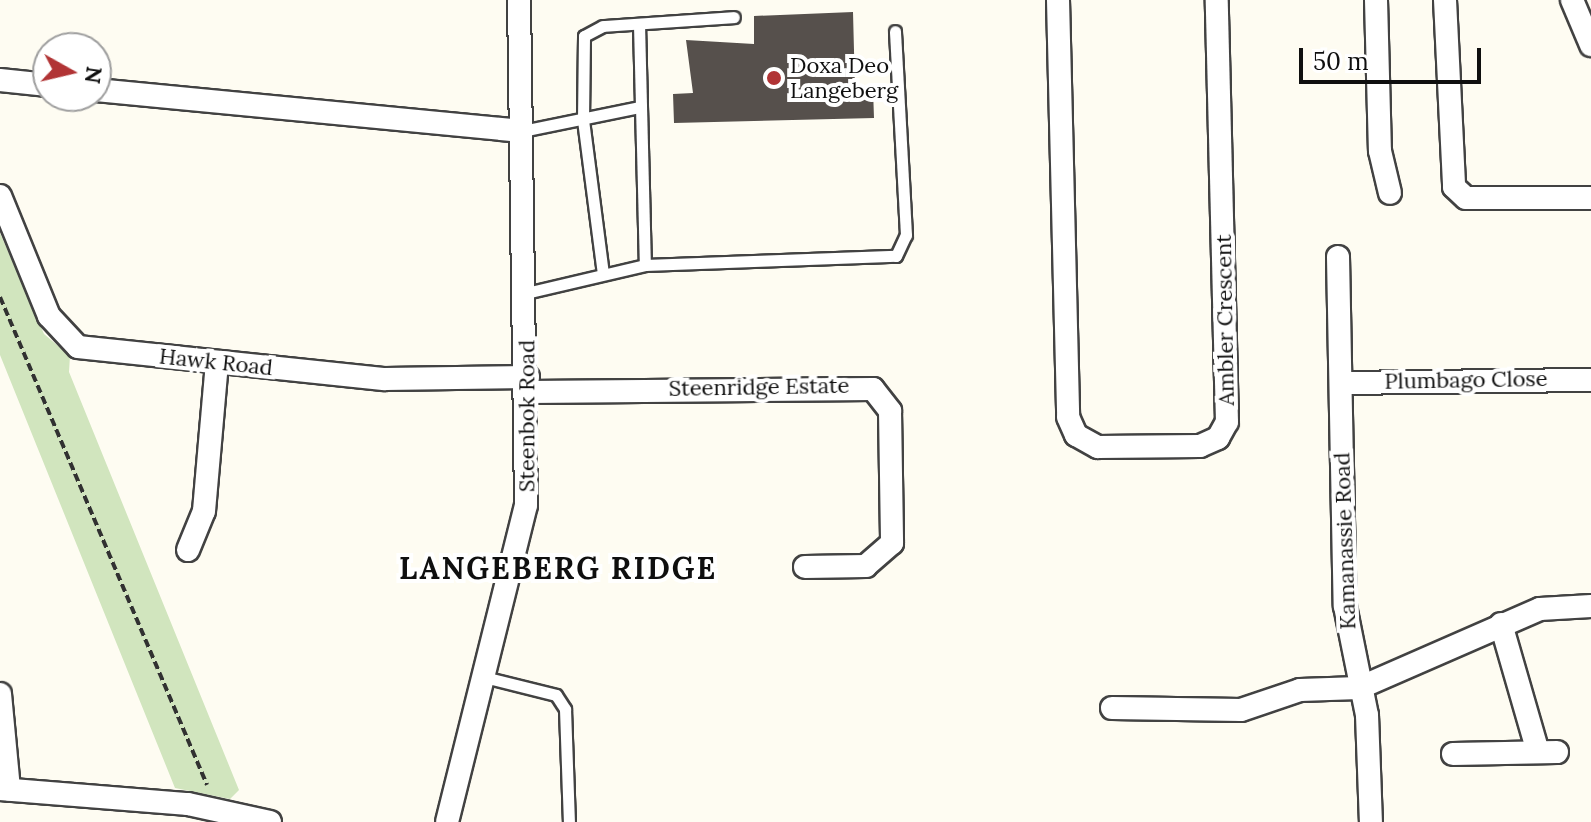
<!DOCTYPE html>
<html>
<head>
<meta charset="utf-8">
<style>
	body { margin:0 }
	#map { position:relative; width:1591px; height:822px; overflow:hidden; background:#fefcf2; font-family:Lora,serif }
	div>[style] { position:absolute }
	.green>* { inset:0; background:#d1e5be }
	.building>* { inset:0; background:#56504c }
	.path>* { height:4px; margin-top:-2px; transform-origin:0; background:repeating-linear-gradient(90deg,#313131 0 8px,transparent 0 12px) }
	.roads { filter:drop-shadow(2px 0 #424242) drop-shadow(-2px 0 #424242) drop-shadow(0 2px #424242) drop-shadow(0 -2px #424242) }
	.service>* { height:11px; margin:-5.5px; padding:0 5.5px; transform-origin:5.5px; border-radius:5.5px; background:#fff }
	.minor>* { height:22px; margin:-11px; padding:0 11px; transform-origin:11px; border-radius:11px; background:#fff }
	.dots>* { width:22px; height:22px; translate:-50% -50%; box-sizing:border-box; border:4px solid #fff; border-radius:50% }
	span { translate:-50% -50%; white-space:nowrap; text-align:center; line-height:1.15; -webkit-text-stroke:8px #fff; paint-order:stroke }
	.poi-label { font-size:22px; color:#0f0f0f }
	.left { translate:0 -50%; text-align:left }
	.street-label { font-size:22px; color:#0f0f0f }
	.district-label { font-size:30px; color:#0f0f0f; font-weight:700; letter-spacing:2px }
	.north { position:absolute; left:32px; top:32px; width:80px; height:80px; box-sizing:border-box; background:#fff; border:2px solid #9f9f9f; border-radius:50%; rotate:98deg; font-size:22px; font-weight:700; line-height:32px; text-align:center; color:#0f0f0f }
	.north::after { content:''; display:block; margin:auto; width:28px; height:36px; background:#b13435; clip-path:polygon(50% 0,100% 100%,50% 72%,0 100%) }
	.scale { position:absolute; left:1299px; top:48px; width:182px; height:36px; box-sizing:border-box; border:4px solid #0f0f0f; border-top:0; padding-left:10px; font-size:24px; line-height:28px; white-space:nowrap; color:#0f0f0f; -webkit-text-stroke:6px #fff; paint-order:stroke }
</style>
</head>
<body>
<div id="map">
	<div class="green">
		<div style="clip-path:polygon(0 233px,44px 334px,70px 356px,69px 372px,239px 790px,230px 799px,175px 788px,0 355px)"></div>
	</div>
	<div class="building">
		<div style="clip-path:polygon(853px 12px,855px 89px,873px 89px,874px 118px,674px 123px,673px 94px,693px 93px,686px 40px,754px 44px,754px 16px)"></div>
	</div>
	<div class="path">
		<div style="left:0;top:297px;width:530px;rotate:67.01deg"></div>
	</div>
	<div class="roads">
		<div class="service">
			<div style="left:639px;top:24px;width:241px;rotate:88.6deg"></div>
			<div style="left:522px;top:131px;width:120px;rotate:-11.5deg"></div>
			<div style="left:603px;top:274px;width:156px;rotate:-97.4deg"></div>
			<div style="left:583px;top:119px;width:83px;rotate:-89.3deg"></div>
			<div style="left:584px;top:36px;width:21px;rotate:-28deg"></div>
			<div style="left:603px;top:26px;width:131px;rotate:-3.9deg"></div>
			<div style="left:526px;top:293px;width:122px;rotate:-13.2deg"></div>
			<div style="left:645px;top:265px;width:251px;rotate:-2.1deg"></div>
			<div style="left:896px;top:256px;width:23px;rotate:-65deg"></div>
			<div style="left:906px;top:235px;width:204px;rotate:-93.1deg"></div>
			<div style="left:484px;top:677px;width:74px;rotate:14deg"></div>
			<div style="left:556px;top:695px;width:17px;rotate:57deg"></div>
			<div style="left:565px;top:709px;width:113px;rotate:88deg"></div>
		</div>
		<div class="minor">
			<div style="left:1058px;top:0;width:417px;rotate:88.6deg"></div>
			<div style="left:1068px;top:417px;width:20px;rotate:66deg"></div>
			<div style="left:1076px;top:435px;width:25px;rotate:29deg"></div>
			<div style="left:1098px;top:447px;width:102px;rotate:-0.6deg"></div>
			<div style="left:1200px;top:446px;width:20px;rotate:-24deg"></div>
			<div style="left:1218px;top:438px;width:18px;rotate:-61deg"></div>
			<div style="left:1227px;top:422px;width:422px;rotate:-91.4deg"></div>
			<div style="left:1376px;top:0;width:151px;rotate:88.5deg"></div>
			<div style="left:1380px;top:151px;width:43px;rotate:76.6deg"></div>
			<div style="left:1445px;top:0;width:187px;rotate:87.2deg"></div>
			<div style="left:1454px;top:187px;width:16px;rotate:43deg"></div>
			<div style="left:1466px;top:198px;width:125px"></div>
			<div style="left:1572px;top:0;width:49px;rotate:67.1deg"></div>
			<div style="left:0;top:80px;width:48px;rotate:5.9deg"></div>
			<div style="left:96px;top:90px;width:428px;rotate:5.5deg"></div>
			<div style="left:0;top:196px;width:130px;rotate:67.8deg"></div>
			<div style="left:49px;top:316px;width:42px;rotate:46.9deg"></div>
			<div style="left:78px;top:347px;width:309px;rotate:6deg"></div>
			<div style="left:385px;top:379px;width:143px;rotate:-0.8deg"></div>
			<div style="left:1338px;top:257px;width:349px;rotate:88.9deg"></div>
			<div style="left:1345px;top:606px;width:111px;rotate:78.6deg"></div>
			<div style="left:1367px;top:715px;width:107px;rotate:87.9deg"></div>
			<div style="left:1341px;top:383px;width:250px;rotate:-0.7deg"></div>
			<div style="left:529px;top:392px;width:344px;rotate:-0.5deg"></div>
			<div style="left:873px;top:389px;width:28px;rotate:52deg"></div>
			<div style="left:890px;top:411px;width:132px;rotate:89.1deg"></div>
			<div style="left:892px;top:543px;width:35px;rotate:139deg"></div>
			<div style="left:866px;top:566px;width:61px;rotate:179.1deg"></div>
			<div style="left:188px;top:550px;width:42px;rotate:-67.7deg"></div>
			<div style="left:204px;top:511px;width:149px;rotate:-85deg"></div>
			<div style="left:1501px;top:624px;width:133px;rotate:73.9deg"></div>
			<div style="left:0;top:694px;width:96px;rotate:84.6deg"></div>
			<div style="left:1112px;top:708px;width:129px;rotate:0.9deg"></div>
			<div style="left:1241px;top:710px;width:62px;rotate:-18.7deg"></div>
			<div style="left:1300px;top:690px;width:59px;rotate:-1.9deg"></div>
			<div style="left:1359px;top:688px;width:197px;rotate:-23.6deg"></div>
			<div style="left:1540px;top:609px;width:51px;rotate:-3.4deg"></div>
			<div style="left:1453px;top:754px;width:104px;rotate:-1.1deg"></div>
			<div style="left:0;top:789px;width:189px;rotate:4.6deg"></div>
			<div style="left:188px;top:804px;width:84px;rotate:12.4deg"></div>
			<div style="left:447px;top:822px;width:327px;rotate:-76deg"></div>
			<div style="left:526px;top:505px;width:505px;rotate:-90.79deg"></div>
		</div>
	</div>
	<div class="dots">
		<div style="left:774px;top:78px;background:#b13435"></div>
	</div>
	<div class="poi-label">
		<span class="left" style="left:790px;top:78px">Doxa Deo<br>Langeberg</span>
	</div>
	<div class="street-label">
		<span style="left:1225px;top:320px;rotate:-91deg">Ambler Crescent</span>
		<span style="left:216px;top:362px;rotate:6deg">Hawk Road</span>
		<span style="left:1466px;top:380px;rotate:-1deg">Plumbago Close</span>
		<span style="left:759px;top:387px;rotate:-1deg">Steenridge Estate</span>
		<span style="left:527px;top:416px;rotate:-90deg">Steenbok Road</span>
		<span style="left:1345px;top:541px;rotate:-92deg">Kamanassie Road</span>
	</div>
	<div class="district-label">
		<span style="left:558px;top:568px">LANGEBERG RIDGE</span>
	</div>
	<div class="north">N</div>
	<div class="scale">50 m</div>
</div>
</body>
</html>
